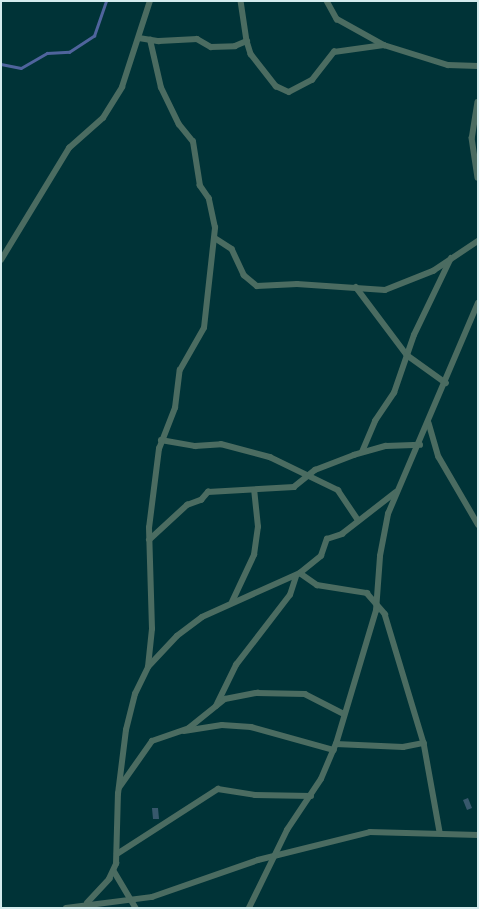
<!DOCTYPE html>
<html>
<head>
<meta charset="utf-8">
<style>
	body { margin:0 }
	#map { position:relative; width:479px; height:909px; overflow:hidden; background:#003337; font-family:"Source Sans 3",sans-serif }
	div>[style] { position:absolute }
	.stream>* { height:2.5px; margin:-1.25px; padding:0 1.25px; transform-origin:1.25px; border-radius:1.25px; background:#4f649d }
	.building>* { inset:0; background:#37586c }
	.street>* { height:5.5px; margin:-2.75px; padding:0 2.75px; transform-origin:2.75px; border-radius:2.75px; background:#4b6c61 }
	span { translate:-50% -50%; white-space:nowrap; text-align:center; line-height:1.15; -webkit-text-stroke:4.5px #03272a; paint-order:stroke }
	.frame { position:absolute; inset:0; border:2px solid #d4ebed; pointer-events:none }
</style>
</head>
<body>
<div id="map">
	<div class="stream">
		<div style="left:1px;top:64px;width:20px;rotate:11deg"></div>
		<div style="left:21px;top:68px;width:30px;rotate:-30deg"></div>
		<div style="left:47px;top:53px;width:22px;rotate:-3deg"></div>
		<div style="left:69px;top:52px;width:30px;rotate:-33deg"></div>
		<div style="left:94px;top:36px;width:37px;rotate:-71deg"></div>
	</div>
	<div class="building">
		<div style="clip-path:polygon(468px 798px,472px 808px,467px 810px,463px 800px)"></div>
		<div style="clip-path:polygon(152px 808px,158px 808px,159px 819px,153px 819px)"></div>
	</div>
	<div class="street">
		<div style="left:241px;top:1px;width:40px;rotate:81.5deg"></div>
		<div style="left:327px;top:1px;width:21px;rotate:61deg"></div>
		<div style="left:337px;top:19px;width:54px;rotate:29deg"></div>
		<div style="left:384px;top:45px;width:67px;rotate:17.4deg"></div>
		<div style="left:448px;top:65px;width:30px;rotate:2deg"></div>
		<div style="left:139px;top:38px;width:20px;rotate:9deg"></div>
		<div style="left:159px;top:41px;width:38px;rotate:-3deg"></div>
		<div style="left:197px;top:39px;width:16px;rotate:30deg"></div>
		<div style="left:211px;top:47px;width:24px;rotate:-2deg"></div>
		<div style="left:235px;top:46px;width:13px;rotate:-23deg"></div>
		<div style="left:247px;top:41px;width:14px;rotate:73deg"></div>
		<div style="left:251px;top:54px;width:41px;rotate:52deg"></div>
		<div style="left:276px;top:86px;width:14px;rotate:25deg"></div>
		<div style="left:289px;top:92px;width:26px;rotate:-28deg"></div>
		<div style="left:312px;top:80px;width:36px;rotate:-52deg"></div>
		<div style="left:334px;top:52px;width:50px;rotate:-8deg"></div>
		<div style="left:478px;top:102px;width:36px;rotate:99deg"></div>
		<div style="left:472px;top:138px;width:40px;rotate:81.5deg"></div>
		<div style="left:215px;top:238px;width:20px;rotate:33deg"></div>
		<div style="left:232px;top:249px;width:29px;rotate:65deg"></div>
		<div style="left:244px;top:275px;width:17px;rotate:40deg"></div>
		<div style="left:257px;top:286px;width:40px;rotate:-2.9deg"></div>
		<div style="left:297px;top:284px;width:88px;rotate:3.9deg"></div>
		<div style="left:385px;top:290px;width:52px;rotate:-21.6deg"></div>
		<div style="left:433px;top:271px;width:54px;rotate:-33.7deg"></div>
		<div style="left:1px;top:260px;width:131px;rotate:-58.7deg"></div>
		<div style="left:69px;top:148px;width:45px;rotate:-41.4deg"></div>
		<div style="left:103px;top:118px;width:36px;rotate:-58deg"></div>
		<div style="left:122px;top:87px;width:90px;rotate:-72deg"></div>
		<div style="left:356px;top:287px;width:85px;rotate:53.1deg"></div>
		<div style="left:407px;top:355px;width:48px;rotate:35.7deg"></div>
		<div style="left:429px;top:423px;width:35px;rotate:74deg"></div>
		<div style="left:439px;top:457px;width:78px;rotate:59.8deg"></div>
		<div style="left:161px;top:440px;width:35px;rotate:10deg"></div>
		<div style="left:195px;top:446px;width:26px;rotate:-4deg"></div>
		<div style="left:221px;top:444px;width:51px;rotate:14.9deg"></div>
		<div style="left:270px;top:457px;width:76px;rotate:25.9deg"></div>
		<div style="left:338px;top:490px;width:37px;rotate:56deg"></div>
		<div style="left:362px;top:452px;width:34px;rotate:-67deg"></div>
		<div style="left:375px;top:421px;width:34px;rotate:-56deg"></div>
		<div style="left:394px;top:393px;width:61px;rotate:-71deg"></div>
		<div style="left:414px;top:335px;width:85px;rotate:-64.3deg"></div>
		<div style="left:149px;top:540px;width:52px;rotate:-42.6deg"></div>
		<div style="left:187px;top:505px;width:15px;rotate:-20deg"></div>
		<div style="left:201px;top:500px;width:11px;rotate:-49deg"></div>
		<div style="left:208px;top:492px;width:86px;rotate:-3.3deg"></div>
		<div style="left:294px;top:487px;width:27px;rotate:-39deg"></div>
		<div style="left:315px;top:470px;width:42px;rotate:-21deg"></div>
		<div style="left:354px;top:455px;width:33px;rotate:-16deg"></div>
		<div style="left:386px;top:446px;width:34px;rotate:-2deg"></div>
		<div style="left:300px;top:573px;width:21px;rotate:35deg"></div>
		<div style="left:317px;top:585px;width:51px;rotate:9.1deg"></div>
		<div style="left:367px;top:593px;width:28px;rotate:49deg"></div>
		<div style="left:385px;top:614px;width:135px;rotate:73.2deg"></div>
		<div style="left:424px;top:743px;width:90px;rotate:79.8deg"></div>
		<div style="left:232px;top:602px;width:52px;rotate:-64.9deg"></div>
		<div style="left:254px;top:555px;width:28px;rotate:-82deg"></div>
		<div style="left:258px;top:527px;width:36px;rotate:-96deg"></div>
		<div style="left:148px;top:667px;width:38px;rotate:-84deg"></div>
		<div style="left:152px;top:629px;width:101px;rotate:-91.7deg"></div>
		<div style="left:149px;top:528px;width:80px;rotate:-82.8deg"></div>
		<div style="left:159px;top:449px;width:44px;rotate:-68.7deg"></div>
		<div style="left:175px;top:408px;width:38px;rotate:-83deg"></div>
		<div style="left:180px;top:370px;width:48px;rotate:-60.3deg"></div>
		<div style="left:204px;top:328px;width:101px;rotate:-83.7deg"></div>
		<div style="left:215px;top:228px;width:30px;rotate:-102deg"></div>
		<div style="left:209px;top:199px;width:16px;rotate:-125deg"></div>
		<div style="left:200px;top:186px;width:45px;rotate:-99deg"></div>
		<div style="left:193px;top:142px;width:22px;rotate:-129deg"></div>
		<div style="left:179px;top:125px;width:41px;rotate:-115.9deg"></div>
		<div style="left:161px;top:88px;width:49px;rotate:-102.9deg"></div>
		<div style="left:216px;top:706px;width:46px;rotate:-64deg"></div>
		<div style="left:236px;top:665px;width:88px;rotate:-52.4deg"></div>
		<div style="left:290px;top:595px;width:20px;rotate:-72deg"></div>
		<div style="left:184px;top:731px;width:38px;rotate:-9deg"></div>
		<div style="left:222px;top:725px;width:29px;rotate:4deg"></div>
		<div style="left:251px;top:727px;width:86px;rotate:15.5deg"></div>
		<div style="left:336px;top:744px;width:67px;rotate:2.6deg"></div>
		<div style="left:403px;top:747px;width:21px;rotate:-11deg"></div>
		<div style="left:119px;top:788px;width:57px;rotate:-54.9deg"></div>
		<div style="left:152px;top:741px;width:39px;rotate:-19deg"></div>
		<div style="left:189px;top:728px;width:46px;rotate:-38.9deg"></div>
		<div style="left:225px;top:699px;width:33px;rotate:-11deg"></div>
		<div style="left:257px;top:693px;width:48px;rotate:1.2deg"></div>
		<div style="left:305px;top:694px;width:44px;rotate:27.1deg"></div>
		<div style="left:117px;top:854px;width:120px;rotate:-32.8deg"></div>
		<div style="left:218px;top:789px;width:37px;rotate:9deg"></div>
		<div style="left:255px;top:795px;width:56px;rotate:1deg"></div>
		<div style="left:114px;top:871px;width:43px;rotate:59.3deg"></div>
		<div style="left:87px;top:903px;width:33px;rotate:-47deg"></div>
		<div style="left:109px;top:879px;width:17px;rotate:-65deg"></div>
		<div style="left:116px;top:864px;width:70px;rotate:-88.4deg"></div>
		<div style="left:118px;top:794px;width:64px;rotate:-82.9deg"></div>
		<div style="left:126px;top:730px;width:37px;rotate:-76deg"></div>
		<div style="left:135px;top:694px;width:30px;rotate:-64deg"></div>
		<div style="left:148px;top:667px;width:42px;rotate:-46.9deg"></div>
		<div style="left:177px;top:636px;width:31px;rotate:-37deg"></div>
		<div style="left:202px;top:617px;width:107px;rotate:-24.2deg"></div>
		<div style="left:300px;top:573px;width:27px;rotate:-39deg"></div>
		<div style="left:321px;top:556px;width:18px;rotate:-71deg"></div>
		<div style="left:327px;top:539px;width:16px;rotate:-18deg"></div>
		<div style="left:342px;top:534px;width:68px;rotate:-37.9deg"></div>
		<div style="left:66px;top:908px;width:87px;rotate:-7.3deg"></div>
		<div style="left:152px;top:897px;width:112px;rotate:-19.2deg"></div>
		<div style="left:258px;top:860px;width:115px;rotate:-14deg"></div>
		<div style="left:370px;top:832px;width:108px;rotate:1.6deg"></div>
		<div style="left:249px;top:908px;width:87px;rotate:-64deg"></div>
		<div style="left:287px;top:830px;width:61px;rotate:-56.3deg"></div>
		<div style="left:321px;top:779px;width:38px;rotate:-67deg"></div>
		<div style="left:336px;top:744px;width:139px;rotate:-73.3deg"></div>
		<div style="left:376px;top:611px;width:55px;rotate:-85.8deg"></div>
		<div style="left:380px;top:556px;width:43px;rotate:-79.2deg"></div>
		<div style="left:388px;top:514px;width:229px;rotate:-66.9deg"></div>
	</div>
	<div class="frame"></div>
</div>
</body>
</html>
